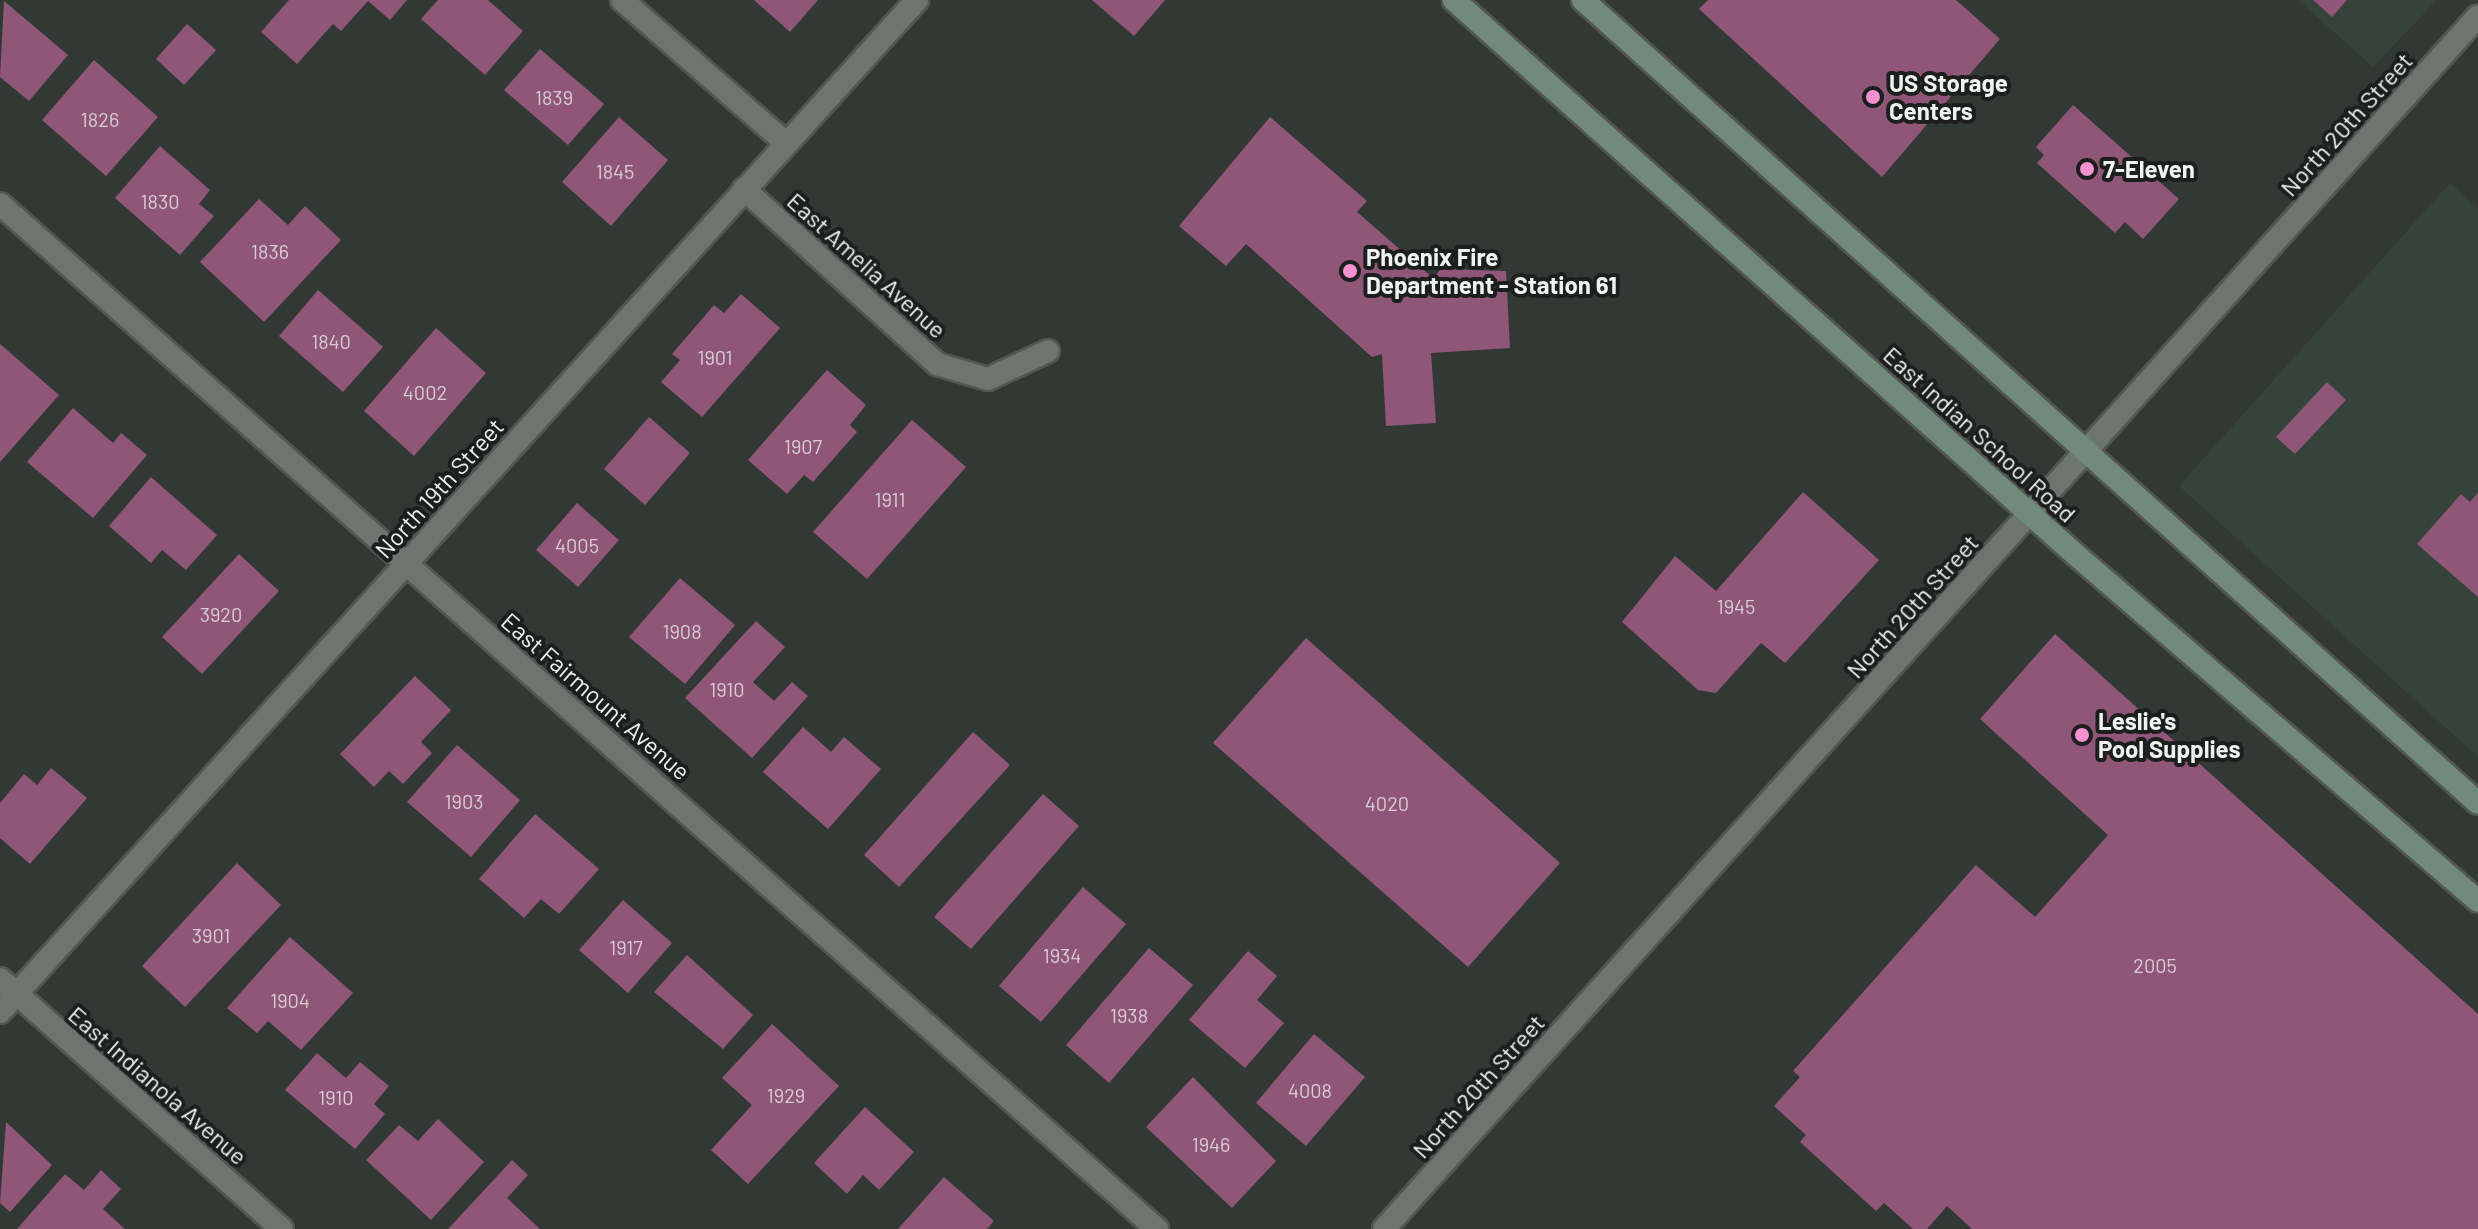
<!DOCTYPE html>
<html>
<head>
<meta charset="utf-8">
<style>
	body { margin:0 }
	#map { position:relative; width:2478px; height:1229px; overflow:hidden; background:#323935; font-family:Barlow,sans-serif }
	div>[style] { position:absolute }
	.built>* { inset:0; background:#35433b }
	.building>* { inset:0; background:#8f5678 }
	.roads { filter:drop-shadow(2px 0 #525753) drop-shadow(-2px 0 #525753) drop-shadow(0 2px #525753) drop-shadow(0 -2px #525753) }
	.minor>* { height:22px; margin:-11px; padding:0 11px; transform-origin:11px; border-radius:11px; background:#6d7570 }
	.tertiary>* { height:22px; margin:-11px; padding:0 11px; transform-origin:11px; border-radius:11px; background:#6d7570 }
	.secondary>* { height:22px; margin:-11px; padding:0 11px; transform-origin:11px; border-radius:11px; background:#708b7b }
	.dots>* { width:22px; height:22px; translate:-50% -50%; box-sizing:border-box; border:4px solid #1c1f1d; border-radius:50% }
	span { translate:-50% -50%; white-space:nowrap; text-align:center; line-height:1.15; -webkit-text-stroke:8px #1c1f1d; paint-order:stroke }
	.number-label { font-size:20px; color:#d8ccd3 }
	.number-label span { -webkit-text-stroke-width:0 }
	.poi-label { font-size:24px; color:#f0f4f1; font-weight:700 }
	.left { translate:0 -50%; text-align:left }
	.street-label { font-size:24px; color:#f0f4f1 }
</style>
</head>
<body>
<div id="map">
	<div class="built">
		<div style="clip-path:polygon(2298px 0,2437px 0,2373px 67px)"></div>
		<div style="clip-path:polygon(2450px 183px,2478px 209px,2478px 757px,2179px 486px)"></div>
	</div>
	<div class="building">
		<div style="clip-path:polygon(289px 0,407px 0,390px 20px,368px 1px,341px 31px,333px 24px,297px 64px,261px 32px)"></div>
		<div style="clip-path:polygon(438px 0,488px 0,523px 31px,485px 75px,421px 19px)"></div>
		<div style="clip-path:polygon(754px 0,818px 0,790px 32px)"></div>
		<div style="clip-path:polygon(1092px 0,1165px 0,1134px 36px)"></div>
		<div style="clip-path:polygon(1708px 0,1956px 0,2000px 39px,1882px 177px,1699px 9px)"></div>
		<div style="clip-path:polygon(2313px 0,2347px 0,2332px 17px)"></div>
		<div style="clip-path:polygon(4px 1px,68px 55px,29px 101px,0 77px)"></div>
		<div style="clip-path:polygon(187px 24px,216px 50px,184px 85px,156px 59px)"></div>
		<div style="clip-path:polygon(540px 49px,604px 104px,568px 145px,504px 90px)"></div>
		<div style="clip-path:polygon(94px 60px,158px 117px,106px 176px,42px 120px)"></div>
		<div style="clip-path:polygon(2073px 105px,2179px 199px,2143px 239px,2125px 222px,2115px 233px,2037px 163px,2044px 155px,2036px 147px)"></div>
		<div style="clip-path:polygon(619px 117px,668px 160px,611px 226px,562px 182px)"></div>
		<div style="clip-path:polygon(1270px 117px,1367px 201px,1357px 212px,1433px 278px,1441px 269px,1506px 271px,1510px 348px,1431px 353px,1436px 423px,1386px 426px,1382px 354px,1372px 357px,1246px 244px,1226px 266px,1179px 226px)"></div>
		<div style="clip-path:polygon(160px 146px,210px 190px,199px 204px,214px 216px,180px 255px,115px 198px)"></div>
		<div style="clip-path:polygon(259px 199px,288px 225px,305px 206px,341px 240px,264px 322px,200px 262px)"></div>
		<div style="clip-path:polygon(318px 290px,383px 347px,343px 392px,279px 336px)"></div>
		<div style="clip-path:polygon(741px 294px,780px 328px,702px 417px,661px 382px,680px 360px,672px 354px,714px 305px,724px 313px)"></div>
		<div style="clip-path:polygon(436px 328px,486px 373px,414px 456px,364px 411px)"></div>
		<div style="clip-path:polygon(0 344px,59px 395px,0 462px)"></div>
		<div style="clip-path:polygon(827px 370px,866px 405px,850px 425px,857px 432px,813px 482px,804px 475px,787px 494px,748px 460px)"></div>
		<div style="clip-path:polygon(2327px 382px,2346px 400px,2295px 454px,2276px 437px)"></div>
		<div style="clip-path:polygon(73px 408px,113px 443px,121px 433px,147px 455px,93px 518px,27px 462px)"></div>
		<div style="clip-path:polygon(649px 417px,690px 453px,645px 505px,604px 469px)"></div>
		<div style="clip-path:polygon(912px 420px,966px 467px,867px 579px,813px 532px)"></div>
		<div style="clip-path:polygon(151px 477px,217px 535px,186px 570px,162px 550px,151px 563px,109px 526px)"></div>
		<div style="clip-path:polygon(1803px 492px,1879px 560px,1785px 663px,1761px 643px,1716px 693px,1698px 690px,1622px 622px,1675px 556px,1716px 591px)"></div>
		<div style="clip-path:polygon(2478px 493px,2478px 597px,2417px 544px,2461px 494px,2470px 502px)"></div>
		<div style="clip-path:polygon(577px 503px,619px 540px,578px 587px,536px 550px)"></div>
		<div style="clip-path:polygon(239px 554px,279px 591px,202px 674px,162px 637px)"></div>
		<div style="clip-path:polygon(680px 578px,735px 625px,685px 684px,629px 637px)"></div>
		<div style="clip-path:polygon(756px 621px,785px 647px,753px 682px,774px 701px,792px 682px,808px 696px,752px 758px,685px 698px)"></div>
		<div style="clip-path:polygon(2055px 634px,2478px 1014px,2478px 1229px,1972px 1229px,1947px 1206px,1927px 1229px,1913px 1229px,1884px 1203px,1876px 1211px,1800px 1142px,1806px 1135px,1774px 1106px,1800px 1077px,1793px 1071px,1976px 865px,2035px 917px,2108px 835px,1980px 719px)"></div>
		<div style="clip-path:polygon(1306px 638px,1560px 863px,1468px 967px,1213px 743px)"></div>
		<div style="clip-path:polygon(415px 676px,451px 710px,421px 742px,432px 753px,403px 784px,389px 771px,374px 787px,340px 754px)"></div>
		<div style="clip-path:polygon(803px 727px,831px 752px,844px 737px,881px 769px,828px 829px,763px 772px)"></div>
		<div style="clip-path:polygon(973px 732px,1010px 765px,899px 887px,864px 855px)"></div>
		<div style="clip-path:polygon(457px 745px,520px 800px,471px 857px,407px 802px)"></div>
		<div style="clip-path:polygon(51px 768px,87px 798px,30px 864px,0 838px,0 803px,24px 774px,37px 785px)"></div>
		<div style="clip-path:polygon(1043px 794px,1079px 826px,971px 949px,934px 917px)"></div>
		<div style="clip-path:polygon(535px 814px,599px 869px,559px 914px,541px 899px,524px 918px,479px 879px)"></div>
		<div style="clip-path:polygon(237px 863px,281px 905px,185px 1007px,142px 966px)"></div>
		<div style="clip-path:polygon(1083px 887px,1126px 924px,1041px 1022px,999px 986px)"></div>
		<div style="clip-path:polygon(623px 900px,672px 943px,628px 993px,579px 950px)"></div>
		<div style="clip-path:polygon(290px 937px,353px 993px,301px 1050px,268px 1021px,257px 1033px,227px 1008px)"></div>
		<div style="clip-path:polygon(1149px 948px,1193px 985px,1109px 1083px,1066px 1045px)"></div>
		<div style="clip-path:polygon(1248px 951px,1277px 976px,1257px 1000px,1284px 1023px,1245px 1068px,1189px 1020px)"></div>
		<div style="clip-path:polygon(687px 955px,753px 1015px,723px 1049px,654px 992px)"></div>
		<div style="clip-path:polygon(772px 1024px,839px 1086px,748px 1184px,711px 1150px,752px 1105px,722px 1078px)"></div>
		<div style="clip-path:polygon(1314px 1034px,1365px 1077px,1306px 1146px,1256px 1103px)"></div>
		<div style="clip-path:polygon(317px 1053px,346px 1078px,360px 1062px,389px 1086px,374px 1104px,385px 1114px,355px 1149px,285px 1090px)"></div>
		<div style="clip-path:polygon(1193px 1077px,1276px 1161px,1232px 1208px,1146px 1127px)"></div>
		<div style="clip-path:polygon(865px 1107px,914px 1152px,879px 1190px,863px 1175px,847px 1194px,814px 1163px)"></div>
		<div style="clip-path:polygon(438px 1119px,484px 1162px,431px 1220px,366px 1160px,399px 1125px,418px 1141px)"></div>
		<div style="clip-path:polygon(6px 1122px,52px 1165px,10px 1212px,0 1203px)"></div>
		<div style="clip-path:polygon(512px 1160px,528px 1175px,507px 1198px,540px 1229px,448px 1229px)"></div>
		<div style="clip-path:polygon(101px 1170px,121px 1189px,103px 1209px,125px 1229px,17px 1229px,65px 1174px,84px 1190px)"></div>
		<div style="clip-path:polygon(944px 1177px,994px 1221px,987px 1229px,898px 1229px)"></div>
	</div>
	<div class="roads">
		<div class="minor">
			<div style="left:622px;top:0;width:216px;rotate:41.1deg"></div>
			<div style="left:744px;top:189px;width:261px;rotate:42.2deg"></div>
			<div style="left:937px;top:364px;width:53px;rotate:16.4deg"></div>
			<div style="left:988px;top:379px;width:66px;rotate:-25deg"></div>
			<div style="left:0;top:204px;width:1546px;rotate:41.54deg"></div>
			<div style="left:0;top:979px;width:377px;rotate:41.6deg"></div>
			<div style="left:0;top:1012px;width:1366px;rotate:-47.82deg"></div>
		</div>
		<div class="tertiary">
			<div style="left:1384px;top:1229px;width:1633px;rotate:-47.95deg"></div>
		</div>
		<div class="secondary">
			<div style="left:1454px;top:0;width:834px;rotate:41.74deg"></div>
			<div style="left:2076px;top:555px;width:530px;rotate:40.72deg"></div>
			<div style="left:1583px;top:0;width:1202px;rotate:41.9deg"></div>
		</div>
	</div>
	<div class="dots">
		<div style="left:1873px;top:97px;background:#f790ce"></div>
		<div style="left:2087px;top:169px;background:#f790ce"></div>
		<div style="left:1350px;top:271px;background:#f790ce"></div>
		<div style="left:2082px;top:735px;background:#f790ce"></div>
	</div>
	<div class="number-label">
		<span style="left:554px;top:97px">1839</span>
		<span style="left:100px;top:119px">1826</span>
		<span style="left:615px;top:171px">1845</span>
		<span style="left:160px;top:201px">1830</span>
		<span style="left:270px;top:251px">1836</span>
		<span style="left:331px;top:341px">1840</span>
		<span style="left:715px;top:357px">1901</span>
		<span style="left:425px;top:392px">4002</span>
		<span style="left:803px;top:446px">1907</span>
		<span style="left:890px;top:499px">1911</span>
		<span style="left:577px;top:545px">4005</span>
		<span style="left:1736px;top:606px">1945</span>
		<span style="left:221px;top:614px">3920</span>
		<span style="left:682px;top:631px">1908</span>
		<span style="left:727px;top:689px">1910</span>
		<span style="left:464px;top:801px">1903</span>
		<span style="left:1387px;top:803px">4020</span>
		<span style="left:211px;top:935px">3901</span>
		<span style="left:626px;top:947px">1917</span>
		<span style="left:1062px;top:955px">1934</span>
		<span style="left:2155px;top:965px">2005</span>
		<span style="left:290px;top:1000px">1904</span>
		<span style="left:1129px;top:1015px">1938</span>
		<span style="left:1310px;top:1090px">4008</span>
		<span style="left:786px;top:1095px">1929</span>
		<span style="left:336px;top:1097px">1910</span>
		<span style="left:1211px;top:1144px">1946</span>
	</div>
	<div class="poi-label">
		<span class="left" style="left:1889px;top:97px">US Storage<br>Centers</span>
		<span class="left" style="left:2103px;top:169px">7-Eleven</span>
		<span class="left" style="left:1366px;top:271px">Phoenix Fire<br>Department - Station 61</span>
		<span class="left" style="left:2098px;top:735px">Leslie's<br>Pool Supplies</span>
	</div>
	<div class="street-label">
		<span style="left:2346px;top:124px;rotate:-48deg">North 20th Street</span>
		<span style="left:867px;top:265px;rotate:42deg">East Amelia Avenue</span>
		<span style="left:1980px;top:434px;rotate:42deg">East Indian School Road</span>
		<span style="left:439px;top:488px;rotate:-48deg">North 19th Street</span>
		<span style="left:1912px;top:606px;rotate:-48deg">North 20th Street</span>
		<span style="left:596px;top:696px;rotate:41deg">East Fairmount Avenue</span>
		<span style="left:158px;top:1085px;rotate:41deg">East Indianola Avenue</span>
		<span style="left:1478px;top:1086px;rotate:-48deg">North 20th Street</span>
	</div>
</div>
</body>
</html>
